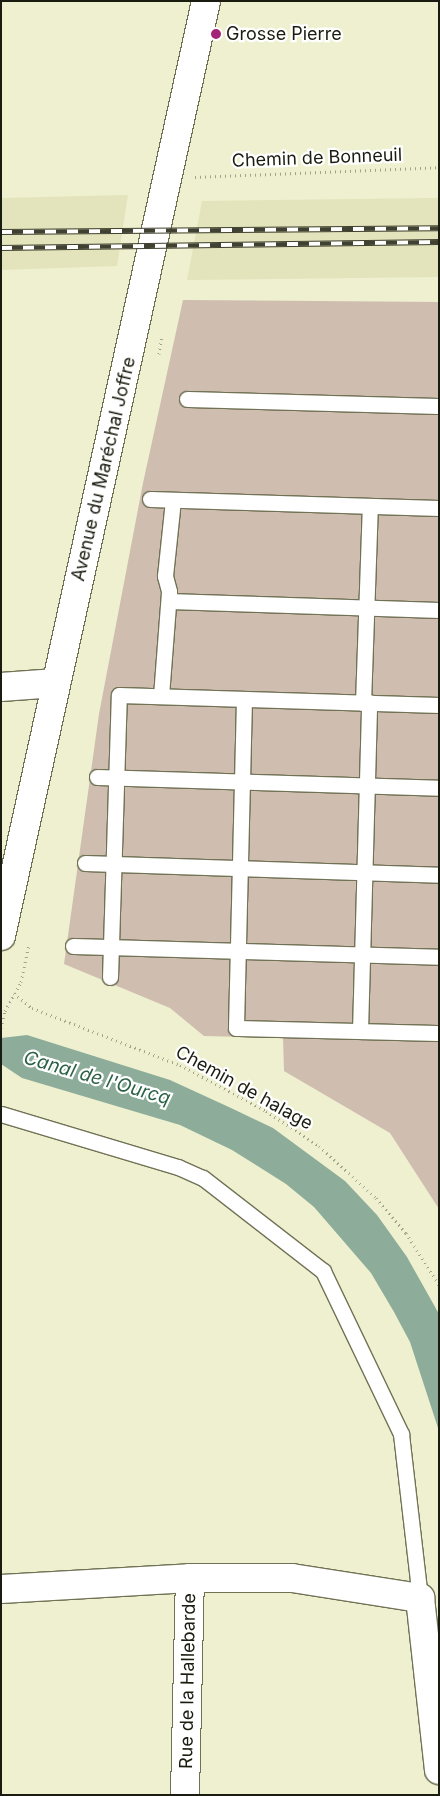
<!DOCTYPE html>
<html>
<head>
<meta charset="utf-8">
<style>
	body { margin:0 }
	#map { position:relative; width:440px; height:1796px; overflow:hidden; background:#eef0cf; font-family:Inter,sans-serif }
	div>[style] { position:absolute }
	.built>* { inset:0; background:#e3e4bc }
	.green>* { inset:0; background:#cfbdb0 }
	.water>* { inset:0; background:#8dad9a }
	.path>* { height:3px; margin-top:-1.5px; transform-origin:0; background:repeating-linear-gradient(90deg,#a2a38a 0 1px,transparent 0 5px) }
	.roads { filter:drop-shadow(1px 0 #717255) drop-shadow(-1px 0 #717255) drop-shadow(0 1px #717255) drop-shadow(0 -1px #717255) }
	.lane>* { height:15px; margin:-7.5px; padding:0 7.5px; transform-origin:7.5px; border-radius:7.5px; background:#fff }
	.street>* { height:28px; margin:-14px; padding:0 14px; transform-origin:14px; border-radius:14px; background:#fff }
	.secondary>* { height:28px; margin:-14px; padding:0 14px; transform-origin:14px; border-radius:14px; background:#fff }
	.rail>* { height:5.5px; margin-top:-2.75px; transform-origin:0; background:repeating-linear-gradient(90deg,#fff 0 11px,#404131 0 22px); box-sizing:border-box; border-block:1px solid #404131 }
	.dots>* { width:14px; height:14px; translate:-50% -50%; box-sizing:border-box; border:2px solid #fff; border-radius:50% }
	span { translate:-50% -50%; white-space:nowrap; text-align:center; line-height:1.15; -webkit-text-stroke:4.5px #fff; paint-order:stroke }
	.poi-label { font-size:18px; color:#1b1c10 }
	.left { translate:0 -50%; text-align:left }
	.street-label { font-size:18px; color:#1b1c10 }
	.water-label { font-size:19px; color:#2b6145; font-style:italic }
	.frame { position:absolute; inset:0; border:2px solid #1b1c10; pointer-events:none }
</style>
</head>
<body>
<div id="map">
	<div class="built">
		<div style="clip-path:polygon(128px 195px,117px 266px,1px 270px,1px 198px)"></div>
		<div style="clip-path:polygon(439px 198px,439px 277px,187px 280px,202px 201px)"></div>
	</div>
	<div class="green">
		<div style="clip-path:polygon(183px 300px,439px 302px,439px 1209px,390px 1133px,284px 1071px,283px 1038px,204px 1036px,170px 1008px,64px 964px,99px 714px,143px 483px)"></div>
	</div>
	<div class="water">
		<div style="clip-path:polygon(27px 1035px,170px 1080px,231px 1108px,273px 1128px,345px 1181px,377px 1215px,407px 1257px,439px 1314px,439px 1431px,410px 1342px,394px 1312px,371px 1273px,314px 1207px,286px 1184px,232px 1150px,180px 1125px,22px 1078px,1px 1064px,1px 1038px)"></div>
	</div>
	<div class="path">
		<div style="left:195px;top:177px;width:244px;rotate:-2.3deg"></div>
		<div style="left:159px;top:354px;width:18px;rotate:-81deg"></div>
		<div style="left:14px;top:993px;width:23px;rotate:40deg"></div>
		<div style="left:32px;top:1008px;width:159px;rotate:21.1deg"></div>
		<div style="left:180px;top:1065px;width:98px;rotate:28.1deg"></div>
		<div style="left:266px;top:1111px;width:64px;rotate:33.4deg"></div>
		<div style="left:319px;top:1146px;width:77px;rotate:42.4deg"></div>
		<div style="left:376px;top:1198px;width:46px;rotate:49.4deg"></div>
		<div style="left:406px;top:1233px;width:62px;rotate:57.6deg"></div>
		<div style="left:1px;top:1028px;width:17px;rotate:-77deg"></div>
		<div style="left:5px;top:1011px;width:33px;rotate:-61deg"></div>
		<div style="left:21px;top:982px;width:39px;rotate:-78deg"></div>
	</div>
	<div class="roads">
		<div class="lane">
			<div style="left:187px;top:399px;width:252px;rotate:1.6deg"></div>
			<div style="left:150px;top:499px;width:289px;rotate:1.8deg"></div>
			<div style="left:169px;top:601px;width:270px;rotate:1.9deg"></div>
			<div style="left:161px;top:696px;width:105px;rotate:-85.6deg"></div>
			<div style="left:169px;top:591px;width:16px;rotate:-105deg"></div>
			<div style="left:165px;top:576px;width:76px;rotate:-84deg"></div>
			<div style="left:244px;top:699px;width:329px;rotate:91.4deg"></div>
			<div style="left:236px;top:1028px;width:203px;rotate:1.4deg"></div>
			<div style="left:363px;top:703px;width:197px;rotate:-88deg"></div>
			<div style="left:97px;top:777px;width:342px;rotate:1.8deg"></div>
			<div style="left:85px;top:863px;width:354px;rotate:1.9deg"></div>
			<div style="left:73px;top:946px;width:366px;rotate:1.7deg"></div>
			<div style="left:110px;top:977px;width:282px;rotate:-88.2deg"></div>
			<div style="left:119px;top:695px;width:320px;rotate:1.8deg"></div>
			<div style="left:360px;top:1031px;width:329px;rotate:-88.4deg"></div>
			<div style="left:1px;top:1114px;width:185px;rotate:16.7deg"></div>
			<div style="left:178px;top:1167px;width:27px;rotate:24deg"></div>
			<div style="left:203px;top:1178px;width:152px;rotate:37.8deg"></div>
			<div style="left:323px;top:1271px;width:181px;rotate:64.4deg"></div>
			<div style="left:401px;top:1434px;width:165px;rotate:83.4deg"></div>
		</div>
		<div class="street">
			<div style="left:1px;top:687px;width:55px;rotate:-4.2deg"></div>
			<div style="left:1px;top:1589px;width:189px;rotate:-3.3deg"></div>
			<div style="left:190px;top:1578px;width:102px"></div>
			<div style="left:292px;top:1578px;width:130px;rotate:8.9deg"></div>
			<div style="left:420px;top:1598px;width:173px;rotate:83.7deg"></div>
			<div style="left:185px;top:1795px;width:217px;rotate:-88.7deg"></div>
		</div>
		<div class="secondary">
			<div style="left:1px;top:936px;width:957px;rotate:-77.63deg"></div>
		</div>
	</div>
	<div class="rail">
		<div style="left:1px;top:232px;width:438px;rotate:-0.5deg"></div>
		<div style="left:1px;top:248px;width:438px;rotate:-0.8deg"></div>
	</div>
	<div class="dots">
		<div style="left:216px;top:34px;background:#a32577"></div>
	</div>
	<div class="poi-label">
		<span class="left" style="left:226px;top:34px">Grosse Pierre</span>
	</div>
	<div class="street-label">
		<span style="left:317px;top:158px;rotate:-2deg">Chemin de Bonneuil</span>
		<span style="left:104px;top:469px;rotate:-77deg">Avenue du Maréchal Joffre</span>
		<span style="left:244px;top:1088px;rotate:29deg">Chemin de halage</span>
		<span style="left:188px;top:1681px;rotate:-89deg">Rue de la Hallebarde</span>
	</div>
	<div class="water-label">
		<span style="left:97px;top:1078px;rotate:16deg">Canal de l'Ourcq</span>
	</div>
	<div class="frame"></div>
</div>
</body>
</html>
